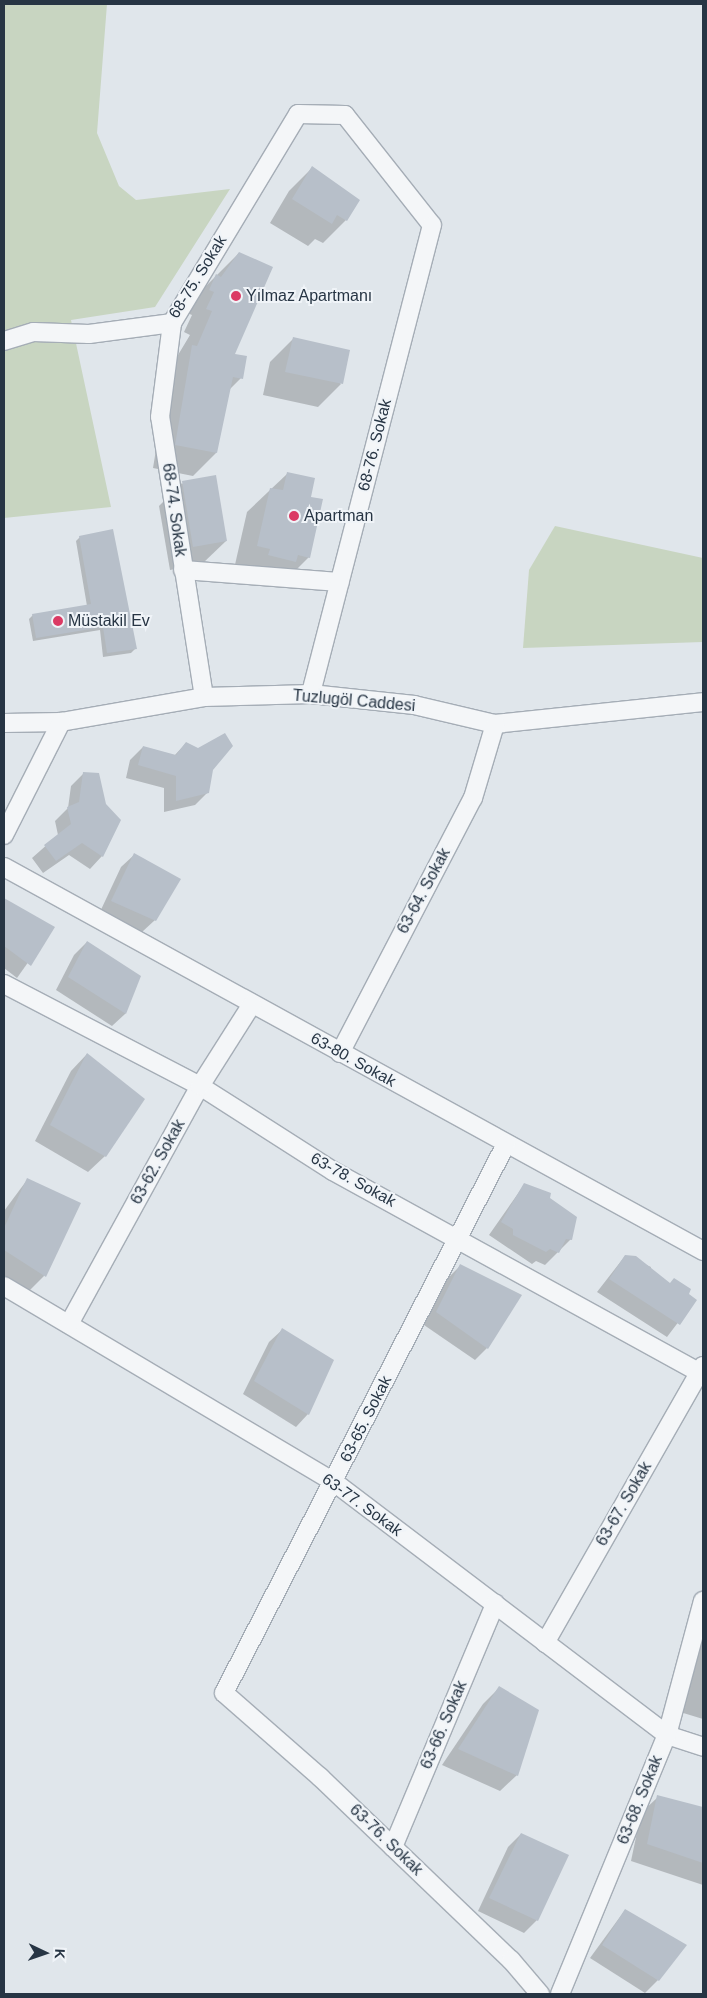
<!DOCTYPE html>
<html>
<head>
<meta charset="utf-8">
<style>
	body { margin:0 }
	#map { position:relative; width:707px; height:1998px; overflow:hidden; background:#e0e6eb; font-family:Helvetica,sans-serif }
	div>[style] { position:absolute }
	.green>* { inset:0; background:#c8d5c1 }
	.shadow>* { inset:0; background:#0003 }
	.building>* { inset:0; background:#b7bfc9 }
	.roads { filter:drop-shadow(1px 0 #a5adb6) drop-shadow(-1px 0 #a5adb6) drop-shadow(0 1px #a5adb6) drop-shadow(0 -1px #a5adb6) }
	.minor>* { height:18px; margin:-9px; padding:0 9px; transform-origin:9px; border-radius:9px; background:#f4f6f8 }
	.dots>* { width:14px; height:14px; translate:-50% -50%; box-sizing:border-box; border:2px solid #f0f4f8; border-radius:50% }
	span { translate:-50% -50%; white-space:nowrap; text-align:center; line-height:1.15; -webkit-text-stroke:4px #f0f4f8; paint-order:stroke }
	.street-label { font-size:16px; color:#273544 }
	.poi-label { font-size:16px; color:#273544 }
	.left { translate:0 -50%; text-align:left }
	.frame { position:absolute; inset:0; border:5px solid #273544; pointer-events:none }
	.north { position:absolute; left:20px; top:1928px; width:50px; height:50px; -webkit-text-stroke:4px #f0f4f8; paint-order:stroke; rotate:93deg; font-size:14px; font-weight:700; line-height:20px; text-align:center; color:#273544 }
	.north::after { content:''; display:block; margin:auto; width:18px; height:22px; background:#273544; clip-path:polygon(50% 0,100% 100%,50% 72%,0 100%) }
</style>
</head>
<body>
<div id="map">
	<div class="green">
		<div style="clip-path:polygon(4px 4px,107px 4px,97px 133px,119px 186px,136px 200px,230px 189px,155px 307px,71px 320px,111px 507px,4px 518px)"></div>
		<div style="clip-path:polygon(555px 526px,703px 558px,703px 642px,523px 648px,529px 570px)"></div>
	</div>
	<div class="shadow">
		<div style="clip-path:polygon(312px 168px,346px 220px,323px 243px,315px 239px,308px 246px,270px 223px,289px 191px)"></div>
		<div style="clip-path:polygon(239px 253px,233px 355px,241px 378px,229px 390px,216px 453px,193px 476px,153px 468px,169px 370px,190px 335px,184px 332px,192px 315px,187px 313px,193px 299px)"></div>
		<div style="clip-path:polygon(293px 339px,341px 384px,318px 407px,263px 395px,270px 362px)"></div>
		<div style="clip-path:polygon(287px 474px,309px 498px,309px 557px,285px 581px,234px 569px,247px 512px)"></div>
		<div style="clip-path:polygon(182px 483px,226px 541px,202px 564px,170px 570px,159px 506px)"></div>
		<div style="clip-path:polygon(80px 537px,135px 649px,131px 653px,103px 657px,100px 630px,33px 641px,29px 619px,33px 615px,87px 606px,76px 541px)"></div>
		<div style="clip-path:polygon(186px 743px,212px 770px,208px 792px,195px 805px,164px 812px,164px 788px,126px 778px,130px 760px,143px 747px,174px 756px)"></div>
		<div style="clip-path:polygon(84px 773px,102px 856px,90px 869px,69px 855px,43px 873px,32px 858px,58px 835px,55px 821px,68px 808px,71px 786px)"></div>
		<div style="clip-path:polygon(134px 855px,155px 920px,142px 932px,99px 914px,121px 867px)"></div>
		<div style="clip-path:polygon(4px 899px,53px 927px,17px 978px,4px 968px)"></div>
		<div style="clip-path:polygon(87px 942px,139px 977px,125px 1014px,112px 1026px,56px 990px,74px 955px)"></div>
		<div style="clip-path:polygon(87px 1054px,105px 1156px,88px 1172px,35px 1141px,71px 1071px)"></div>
		<div style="clip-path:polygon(27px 1180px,44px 1276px,28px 1292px,4px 1277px,4px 1211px)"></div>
		<div style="clip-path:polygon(524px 1185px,549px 1199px,571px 1239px,545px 1265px,536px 1261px,532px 1264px,489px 1235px)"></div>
		<div style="clip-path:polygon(625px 1256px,651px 1267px,650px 1272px,695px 1300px,667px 1337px,597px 1292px)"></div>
		<div style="clip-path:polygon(460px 1266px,487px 1348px,475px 1360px,424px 1325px,447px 1279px)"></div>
		<div style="clip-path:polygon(282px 1330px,308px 1414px,296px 1427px,243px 1394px,269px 1342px)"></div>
		<div style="clip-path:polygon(703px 1640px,703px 1719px,680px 1712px)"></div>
		<div style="clip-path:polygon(499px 1688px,517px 1775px,500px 1791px,442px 1765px,483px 1704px)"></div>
		<div style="clip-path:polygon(658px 1797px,703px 1808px,703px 1885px,631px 1861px,641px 1813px)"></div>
		<div style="clip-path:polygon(521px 1834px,537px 1920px,524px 1933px,478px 1911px,508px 1847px)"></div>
		<div style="clip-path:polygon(625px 1910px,658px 1980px,645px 1993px,590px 1958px)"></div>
	</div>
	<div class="building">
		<div style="clip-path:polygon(312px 166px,360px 200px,347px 221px,337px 215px,332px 224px,292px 199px)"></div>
		<div style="clip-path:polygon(239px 252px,273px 267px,235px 354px,247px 356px,243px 379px,233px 377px,217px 453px,175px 445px,192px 345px,197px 346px,212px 311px,206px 309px,214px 292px,209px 290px,216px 274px,221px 277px)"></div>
		<div style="clip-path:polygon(293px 337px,350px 350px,343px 384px,285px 372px)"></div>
		<div style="clip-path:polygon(287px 472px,315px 478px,311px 497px,323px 499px,310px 558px,298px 555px,296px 562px,268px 555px,270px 549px,257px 546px,270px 488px,283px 490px)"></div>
		<div style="clip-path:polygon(216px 475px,227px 541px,193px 547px,182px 481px)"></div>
		<div style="clip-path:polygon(113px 529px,137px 649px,107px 653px,103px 627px,36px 638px,32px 614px,91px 604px,79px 536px)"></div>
		<div style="clip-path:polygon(225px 733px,233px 746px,213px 770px,209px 793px,176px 801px,176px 776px,138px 765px,143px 746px,176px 755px,186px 742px,198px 748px)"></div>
		<div style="clip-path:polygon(83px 772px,99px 773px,106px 804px,121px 820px,103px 857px,82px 843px,56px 861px,44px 845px,71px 824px,67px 807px,79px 802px)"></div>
		<div style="clip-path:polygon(134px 853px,181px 879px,156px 921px,111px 901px)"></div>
		<div style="clip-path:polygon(4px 898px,55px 927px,31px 966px,4px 946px)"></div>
		<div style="clip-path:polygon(87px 941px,141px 976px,126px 1014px,68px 977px)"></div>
		<div style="clip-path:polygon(87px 1053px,145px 1099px,106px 1157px,50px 1125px)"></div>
		<div style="clip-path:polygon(27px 1178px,81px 1203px,46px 1277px,4px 1250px,4px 1228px)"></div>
		<div style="clip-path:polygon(524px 1183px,551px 1193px,550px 1198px,577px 1217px,572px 1240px,566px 1239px,559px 1253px,550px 1249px,546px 1252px,513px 1235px,513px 1229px,501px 1222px)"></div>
		<div style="clip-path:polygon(625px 1255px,636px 1256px,670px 1283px,674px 1278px,691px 1289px,689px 1294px,697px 1300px,680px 1325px,609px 1279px)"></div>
		<div style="clip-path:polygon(460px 1264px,522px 1295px,488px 1349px,436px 1312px)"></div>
		<div style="clip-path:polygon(282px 1328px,334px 1360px,309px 1415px,254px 1381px)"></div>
		<div style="clip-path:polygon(499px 1686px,539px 1710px,518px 1776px,458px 1749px)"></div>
		<div style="clip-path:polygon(657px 1795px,703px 1807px,703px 1863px,647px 1844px)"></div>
		<div style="clip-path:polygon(521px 1833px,569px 1855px,538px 1921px,489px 1898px)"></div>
		<div style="clip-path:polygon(625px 1909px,687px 1945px,659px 1981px,602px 1945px)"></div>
	</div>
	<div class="roads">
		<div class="minor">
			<div style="left:4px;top:341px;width:31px;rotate:-17deg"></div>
			<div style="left:34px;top:332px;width:55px;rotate:2.1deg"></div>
			<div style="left:89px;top:334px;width:84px;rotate:-7.5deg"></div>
			<div style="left:183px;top:570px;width:157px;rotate:4.4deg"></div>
			<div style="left:204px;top:697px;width:283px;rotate:-98.9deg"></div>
			<div style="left:160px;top:417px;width:95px;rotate:-82.7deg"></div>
			<div style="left:172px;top:323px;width:244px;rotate:-58.9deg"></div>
			<div style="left:298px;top:114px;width:47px;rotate:1.2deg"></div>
			<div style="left:345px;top:115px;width:140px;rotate:51.7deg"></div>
			<div style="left:432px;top:225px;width:484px;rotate:104.5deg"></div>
			<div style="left:4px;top:723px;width:57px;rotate:-1deg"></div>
			<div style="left:61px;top:722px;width:145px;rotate:-9.9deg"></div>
			<div style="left:204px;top:697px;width:107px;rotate:-1.6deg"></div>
			<div style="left:311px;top:694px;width:104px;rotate:6.1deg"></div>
			<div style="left:414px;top:705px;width:83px;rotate:13.2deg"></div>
			<div style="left:495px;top:724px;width:209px;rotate:-6deg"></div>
			<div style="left:4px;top:835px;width:127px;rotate:-63.2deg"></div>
			<div style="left:4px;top:867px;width:798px;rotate:28.78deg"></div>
			<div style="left:4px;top:984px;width:221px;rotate:27.5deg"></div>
			<div style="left:200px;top:1086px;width:158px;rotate:32.6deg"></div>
			<div style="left:333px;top:1171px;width:422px;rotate:28.8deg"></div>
			<div style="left:340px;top:1053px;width:288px;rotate:-62.5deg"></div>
			<div style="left:473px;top:798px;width:77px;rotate:-73.4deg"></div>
			<div style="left:506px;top:1144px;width:617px;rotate:117.19deg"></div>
			<div style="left:224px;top:1693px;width:128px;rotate:41.2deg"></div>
			<div style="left:320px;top:1777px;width:265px;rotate:43.8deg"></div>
			<div style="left:511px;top:1960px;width:45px;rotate:49.5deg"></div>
			<div style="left:4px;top:1286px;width:384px;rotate:30.7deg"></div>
			<div style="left:334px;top:1482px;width:418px;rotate:37.2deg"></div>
			<div style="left:667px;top:1735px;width:38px;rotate:18deg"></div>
			<div style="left:69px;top:1324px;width:272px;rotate:-61.2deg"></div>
			<div style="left:200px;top:1086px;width:97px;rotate:-57.6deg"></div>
			<div style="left:545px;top:1643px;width:319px;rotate:-60.3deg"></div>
			<div style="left:393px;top:1847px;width:264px;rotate:-67.2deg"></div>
			<div style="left:560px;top:1994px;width:280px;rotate:-67.6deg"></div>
			<div style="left:667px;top:1735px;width:139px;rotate:-75deg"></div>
		</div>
	</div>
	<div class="dots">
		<div style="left:236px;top:296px;background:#db3a64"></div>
		<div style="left:294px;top:516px;background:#db3a64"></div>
		<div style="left:58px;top:621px;background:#db3a64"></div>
	</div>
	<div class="street-label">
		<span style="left:198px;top:277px;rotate:-58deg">68-75. Sokak</span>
		<span style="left:375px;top:445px;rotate:-76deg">68-76. Sokak</span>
		<span style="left:174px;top:510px;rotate:82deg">68-74. Sokak</span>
		<span style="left:354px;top:701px;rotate:5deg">Tuzlugöl Caddesi</span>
		<span style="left:424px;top:891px;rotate:-62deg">63-64. Sokak</span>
		<span style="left:353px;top:1060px;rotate:29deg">63-80. Sokak</span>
		<span style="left:158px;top:1162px;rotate:-61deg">63-62. Sokak</span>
		<span style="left:353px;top:1180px;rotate:29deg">63-78. Sokak</span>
		<span style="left:366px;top:1419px;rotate:-63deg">63-65. Sokak</span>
		<span style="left:624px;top:1504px;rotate:-60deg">63-67. Sokak</span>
		<span style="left:362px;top:1505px;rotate:36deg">63-77. Sokak</span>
		<span style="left:444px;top:1725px;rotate:-67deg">63-66. Sokak</span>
		<span style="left:640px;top:1800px;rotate:-68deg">63-68. Sokak</span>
		<span style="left:386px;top:1840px;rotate:44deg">63-76. Sokak</span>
	</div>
	<div class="poi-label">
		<span class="left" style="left:246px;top:296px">Yılmaz Apartmanı</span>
		<span class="left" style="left:304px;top:516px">Apartman</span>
		<span class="left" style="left:68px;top:621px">Müstakil Ev</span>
	</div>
	<div class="frame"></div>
	<div class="north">K</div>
</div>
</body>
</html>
